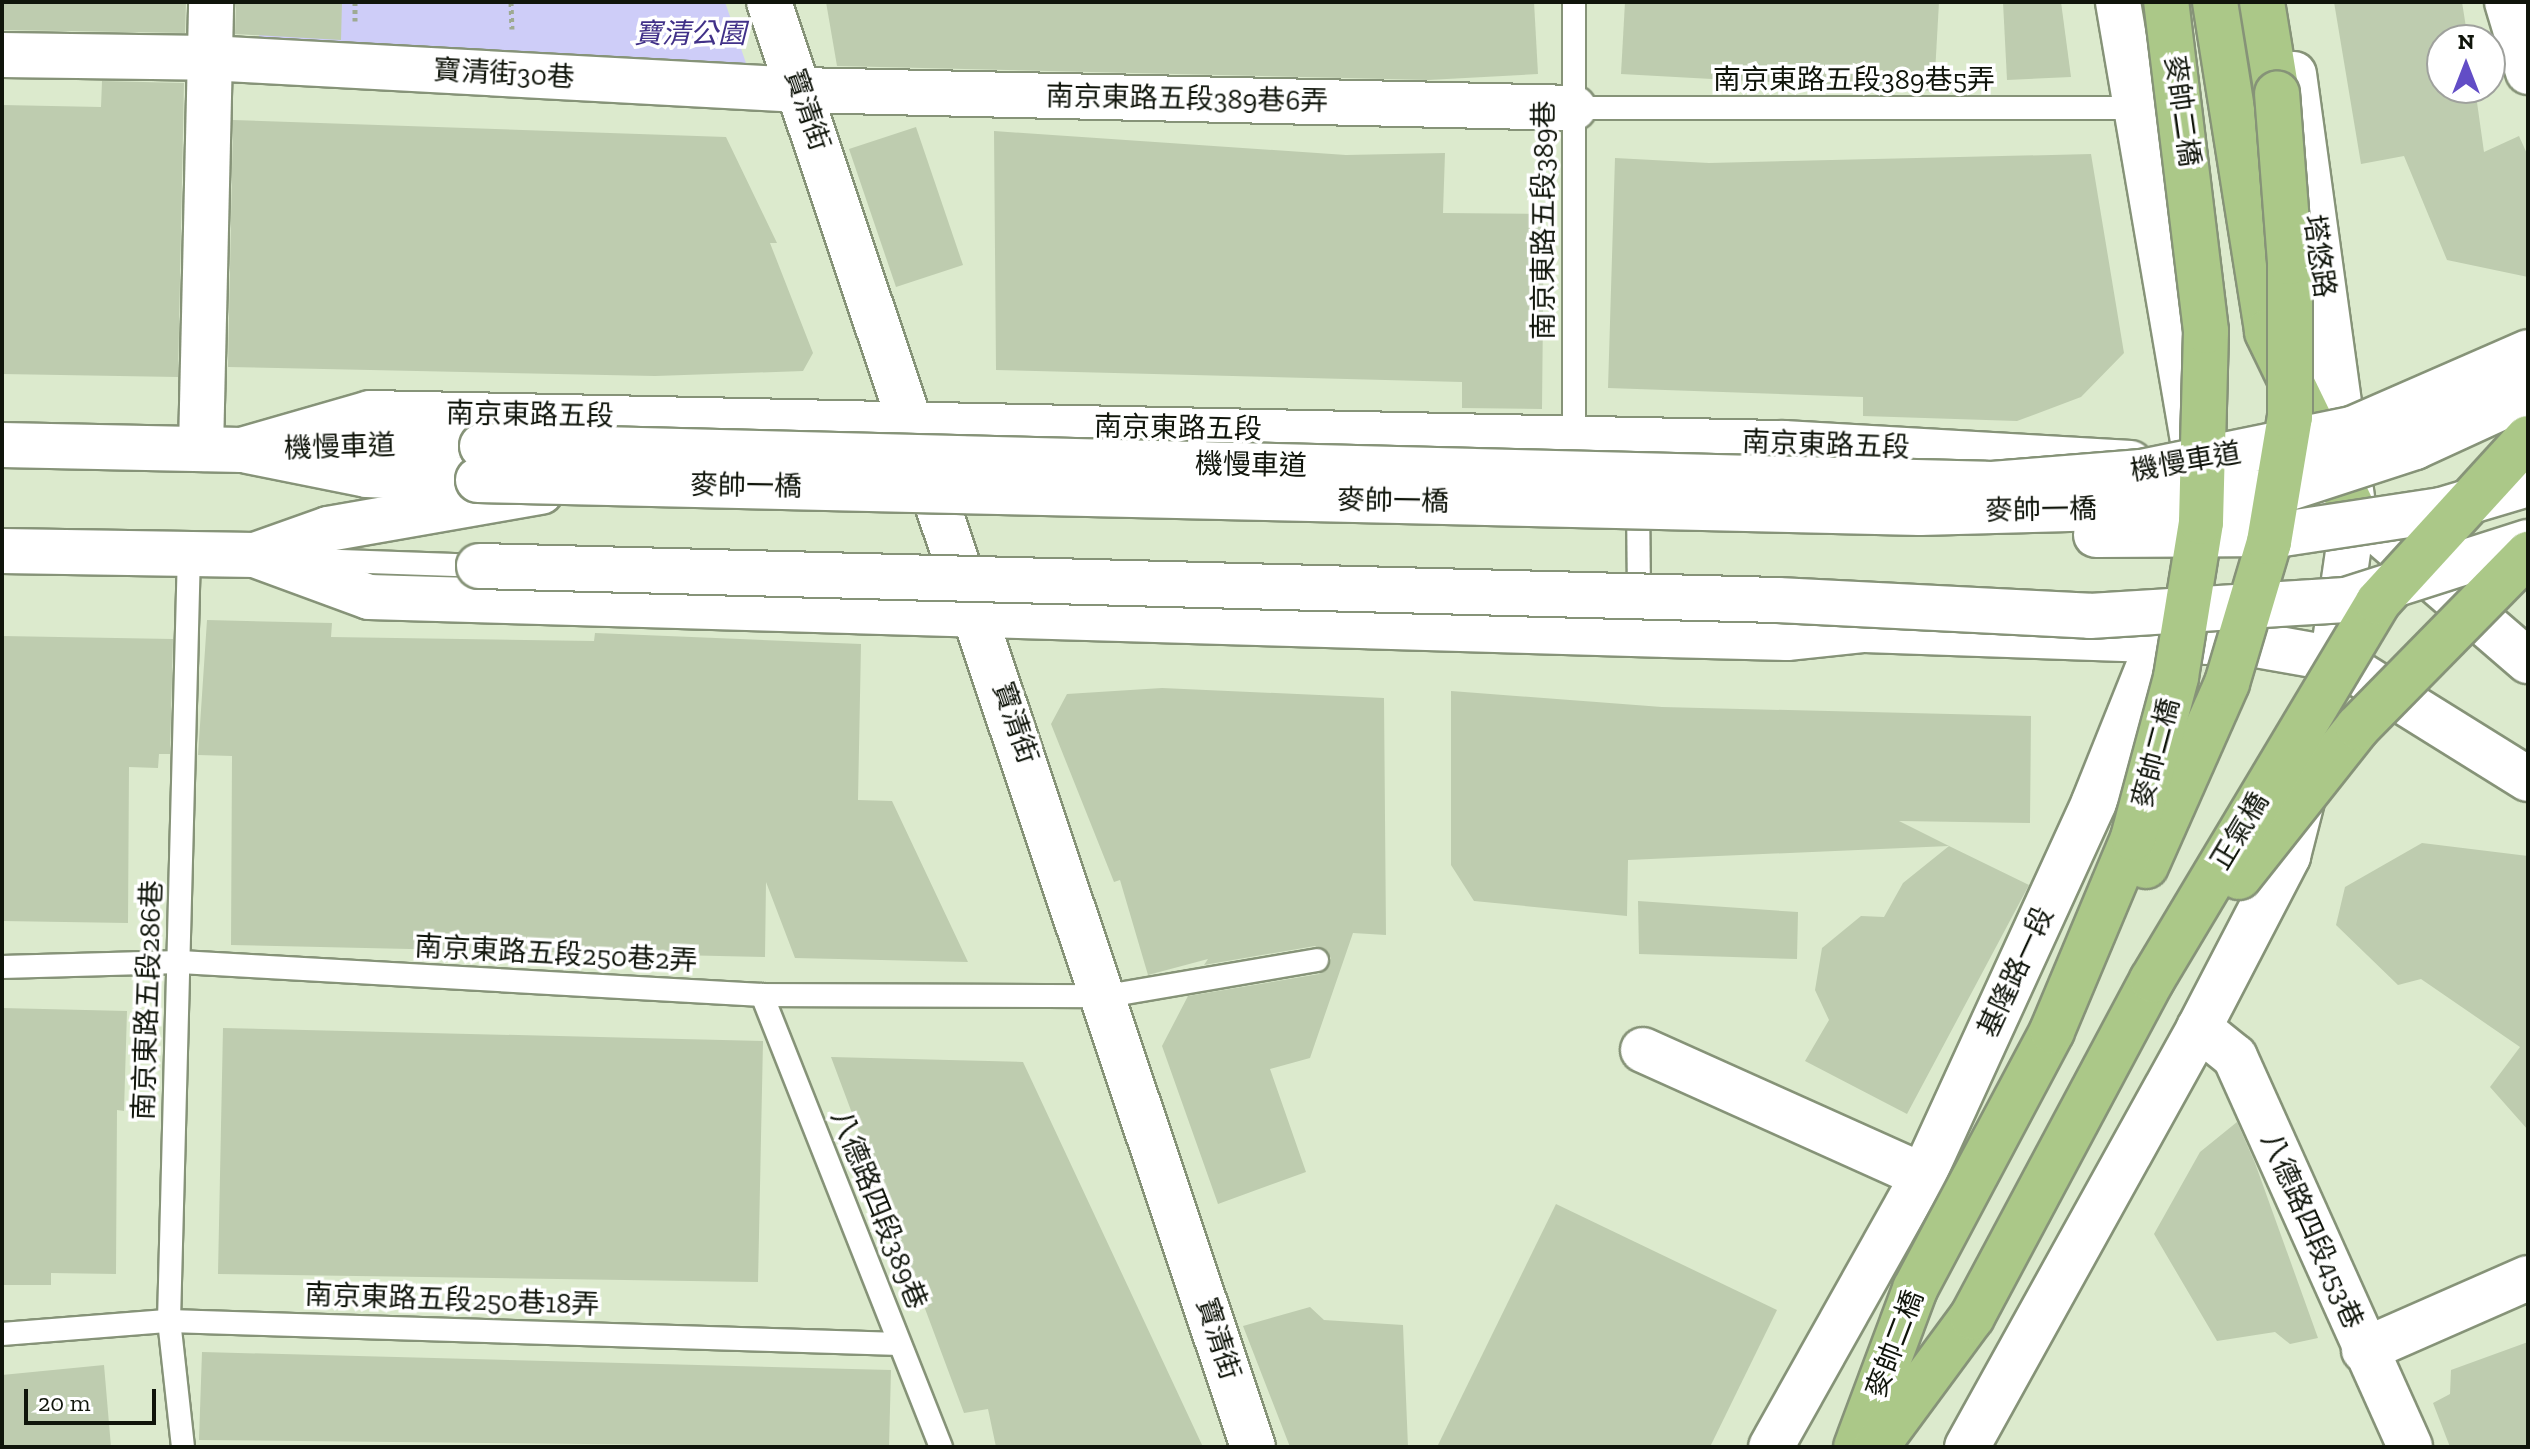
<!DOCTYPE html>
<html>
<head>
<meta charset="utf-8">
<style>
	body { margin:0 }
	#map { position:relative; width:2530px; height:1449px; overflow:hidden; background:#dceacd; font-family:"Zilla Slab","Noto Sans TC",serif }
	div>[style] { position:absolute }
	.green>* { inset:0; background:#cecdf8 }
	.building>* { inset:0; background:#beccaf }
	.path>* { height:5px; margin-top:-2.5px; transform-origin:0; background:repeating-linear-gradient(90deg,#9eaa92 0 4px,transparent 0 8px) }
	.roads { filter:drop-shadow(2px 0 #869378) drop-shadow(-2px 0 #869378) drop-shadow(0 2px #869378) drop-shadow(0 -2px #869378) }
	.service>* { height:22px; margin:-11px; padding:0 11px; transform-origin:11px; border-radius:11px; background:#fff }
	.minor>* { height:44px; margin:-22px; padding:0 22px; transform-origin:22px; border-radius:22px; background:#fff }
	.secondary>* { height:44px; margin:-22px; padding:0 22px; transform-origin:22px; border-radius:22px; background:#fff }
	.trunk>* { height:44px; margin:-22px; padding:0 22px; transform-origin:22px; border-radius:22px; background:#abc888 }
	.bridges { filter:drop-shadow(2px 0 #869378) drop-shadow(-2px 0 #869378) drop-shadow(0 2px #869378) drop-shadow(0 -2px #869378) }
	.minor-bridge>* { height:44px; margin:-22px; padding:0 22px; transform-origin:22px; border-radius:22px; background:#fff }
	.secondary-bridge>* { height:44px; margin:-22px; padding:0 22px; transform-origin:22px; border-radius:22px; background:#fff }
	.trunk-bridge>* { height:44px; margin:-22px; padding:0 22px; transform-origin:22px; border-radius:22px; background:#abc888 }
	span { translate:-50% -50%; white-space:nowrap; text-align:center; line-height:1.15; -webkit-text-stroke:7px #fff; paint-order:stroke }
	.park-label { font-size:28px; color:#413188; font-style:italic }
	.street-label { font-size:28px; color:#10150b }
	.frame { position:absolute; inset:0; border:4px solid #10150b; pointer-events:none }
	.north { position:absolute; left:2426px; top:24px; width:80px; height:80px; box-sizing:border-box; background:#fff; border:2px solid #9fa19d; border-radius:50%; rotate:0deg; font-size:22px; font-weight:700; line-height:32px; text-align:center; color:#10150b }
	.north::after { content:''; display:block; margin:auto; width:28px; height:36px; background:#624dc6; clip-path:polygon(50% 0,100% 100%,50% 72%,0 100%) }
	.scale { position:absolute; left:24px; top:1389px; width:132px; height:36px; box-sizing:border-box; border:4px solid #10150b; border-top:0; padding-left:10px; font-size:24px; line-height:28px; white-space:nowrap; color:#10150b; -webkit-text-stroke:6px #fff; paint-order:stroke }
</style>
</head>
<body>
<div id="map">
	<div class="green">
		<div style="clip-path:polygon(259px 2px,725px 2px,748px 69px,259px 57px)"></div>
	</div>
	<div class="building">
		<div style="clip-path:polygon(2px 2px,186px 2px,185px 33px,2px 30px)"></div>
		<div style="clip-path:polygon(236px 2px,342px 2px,341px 40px,235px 34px)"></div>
		<div style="clip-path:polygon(826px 2px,1534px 2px,1538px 74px,1428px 80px,837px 66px)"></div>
		<div style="clip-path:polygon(1625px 2px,1939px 2px,1934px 91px,1621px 74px)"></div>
		<div style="clip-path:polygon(2003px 2px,2061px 2px,2071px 77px,2007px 80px)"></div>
		<div style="clip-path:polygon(2334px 2px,2462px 2px,2468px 40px,2442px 40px,2442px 88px,2475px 88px,2484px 152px,2519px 136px,2528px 156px,2528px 277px,2447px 260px,2404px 156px,2361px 164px)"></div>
		<div style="clip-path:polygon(102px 81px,184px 83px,178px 377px,2px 374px,2px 105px,101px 107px)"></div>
		<div style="clip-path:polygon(233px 120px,726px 137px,777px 243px,770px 243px,813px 353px,803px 371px,655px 376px,228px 367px)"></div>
		<div style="clip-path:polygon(916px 127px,963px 265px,896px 287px,849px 149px)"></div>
		<div style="clip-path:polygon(994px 131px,1346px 155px,1445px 153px,1443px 213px,1544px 214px,1542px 409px,1462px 408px,1462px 382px,996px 370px)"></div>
		<div style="clip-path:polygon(2091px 154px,2124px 353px,2081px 397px,2017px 421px,1863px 416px,1863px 397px,1608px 388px,1615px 158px,1709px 163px)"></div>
		<div style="clip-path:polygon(207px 620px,332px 623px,331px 637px,594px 641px,595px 633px,861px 644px,858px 800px,892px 801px,968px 962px,795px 958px,766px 882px,765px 957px,231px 945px,232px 756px,198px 755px)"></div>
		<div style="clip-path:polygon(2px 636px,173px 639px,170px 754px,159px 754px,158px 768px,129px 767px,128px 923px,2px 921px)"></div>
		<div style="clip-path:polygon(1162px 688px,1384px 698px,1386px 935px,1353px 933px,1310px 1058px,1270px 1069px,1306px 1172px,1218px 1204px,1162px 1046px,1188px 996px,1319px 974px,1331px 958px,1315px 946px,1204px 965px,1208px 959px,1148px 975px,1120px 880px,1114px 882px,1051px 724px,1067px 694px)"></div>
		<div style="clip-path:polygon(1451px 691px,1662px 707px,2031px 716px,2030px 823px,1899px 821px,1949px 846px,1628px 860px,1627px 916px,1474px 901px,1451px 865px)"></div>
		<div style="clip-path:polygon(2422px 843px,2528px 856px,2528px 1130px,2490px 1087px,2520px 1047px,2421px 979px,2398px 985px,2336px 925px,2345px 887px)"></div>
		<div style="clip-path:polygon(1949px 846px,2029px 885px,1907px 1114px,1805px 1061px,1829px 1020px,1815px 990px,1822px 948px,1861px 916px,1884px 917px,1903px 883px)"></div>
		<div style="clip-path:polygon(1638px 901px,1798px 912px,1797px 959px,1639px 954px)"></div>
		<div style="clip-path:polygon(2px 1008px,127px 1011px,124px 1111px,117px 1110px,116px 1274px,51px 1273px,51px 1285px,2px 1285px)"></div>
		<div style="clip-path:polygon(223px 1028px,763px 1041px,758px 1282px,218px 1274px)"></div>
		<div style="clip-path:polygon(831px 1057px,1023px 1062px,1203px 1447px,996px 1447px,988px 1409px,964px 1413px)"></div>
		<div style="clip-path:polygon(2237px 1122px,2255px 1163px,2318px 1338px,2290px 1344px,2275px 1332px,2217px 1341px,2154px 1234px,2200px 1152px)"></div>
		<div style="clip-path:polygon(1556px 1204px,1777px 1310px,1710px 1447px,1437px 1447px)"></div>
		<div style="clip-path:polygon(1310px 1307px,1324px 1320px,1403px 1325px,1408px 1447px,1290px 1447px,1243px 1326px)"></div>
		<div style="clip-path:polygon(2528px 1342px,2528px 1447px,2450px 1447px,2433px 1403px,2450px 1394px,2451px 1370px)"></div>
		<div style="clip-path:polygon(202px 1352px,891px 1370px,889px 1447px,199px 1440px)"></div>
		<div style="clip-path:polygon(104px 1365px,111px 1447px,2px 1447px,2px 1375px)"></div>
	</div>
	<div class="path">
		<div style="left:511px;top:2px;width:27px;rotate:88deg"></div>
		<div style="left:355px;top:21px;width:19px;rotate:-90deg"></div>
	</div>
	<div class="roads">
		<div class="service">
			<div style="left:1574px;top:2px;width:436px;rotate:90deg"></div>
			<div style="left:1574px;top:108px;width:560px"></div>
			<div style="left:307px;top:448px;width:175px;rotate:-0.7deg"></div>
			<div style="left:1638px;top:500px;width:102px;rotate:89.4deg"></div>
			<div style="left:309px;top:560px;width:170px;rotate:2deg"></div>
			<div style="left:2px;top:967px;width:178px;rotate:-1.6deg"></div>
			<div style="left:180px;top:962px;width:583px;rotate:3.25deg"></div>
			<div style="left:762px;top:995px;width:345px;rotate:0.2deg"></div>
			<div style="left:1107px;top:996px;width:213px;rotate:-9.7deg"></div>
			<div style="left:762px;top:995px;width:486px;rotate:68.4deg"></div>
			<div style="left:2px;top:1334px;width:168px;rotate:-4.5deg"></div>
			<div style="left:169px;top:1321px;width:731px;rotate:1.8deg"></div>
			<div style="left:183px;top:1447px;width:127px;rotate:-96.3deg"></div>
			<div style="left:169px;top:1321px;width:767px;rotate:-88.51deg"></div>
		</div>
		<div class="minor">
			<div style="left:769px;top:2px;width:1524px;rotate:71.48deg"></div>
			<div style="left:2507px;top:2px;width:73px;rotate:73.3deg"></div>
			<div style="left:2px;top:55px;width:206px;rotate:0.8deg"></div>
			<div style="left:208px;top:58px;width:593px;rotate:3.09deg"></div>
			<div style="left:800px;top:90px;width:774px;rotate:1.33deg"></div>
			<div style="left:201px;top:449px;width:447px;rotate:-88.7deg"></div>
			<div style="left:2199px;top:1028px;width:46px;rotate:38.9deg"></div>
			<div style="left:2235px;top:1057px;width:427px;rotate:65.8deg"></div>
			<div style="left:1643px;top:1050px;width:307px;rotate:24.2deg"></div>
			<div style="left:2364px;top:1350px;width:179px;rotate:-23.7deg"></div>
		</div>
		<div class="secondary">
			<div style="left:2118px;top:2px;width:452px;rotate:80.3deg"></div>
			<div style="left:2294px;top:74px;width:441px;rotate:82.2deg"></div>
			<div style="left:2354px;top:511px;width:174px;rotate:98.3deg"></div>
			<div style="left:2px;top:445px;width:240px;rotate:1.2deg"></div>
			<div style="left:242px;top:450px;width:133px;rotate:-16.1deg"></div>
			<div style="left:370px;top:413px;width:1414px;rotate:1.22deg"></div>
			<div style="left:1784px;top:443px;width:347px;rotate:3.3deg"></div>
			<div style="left:247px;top:451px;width:122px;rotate:11.3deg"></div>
			<div style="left:367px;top:475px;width:111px;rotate:2.6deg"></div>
			<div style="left:2261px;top:488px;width:96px;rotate:13.9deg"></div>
			<div style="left:2354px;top:511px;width:230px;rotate:40.8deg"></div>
			<div style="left:2px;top:551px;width:253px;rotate:0.9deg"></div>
			<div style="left:255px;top:555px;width:121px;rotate:20.2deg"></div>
			<div style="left:369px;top:597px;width:1298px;rotate:1.68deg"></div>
			<div style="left:1666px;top:635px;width:121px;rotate:1.4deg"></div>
			<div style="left:1787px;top:638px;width:78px;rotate:-5.9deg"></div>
			<div style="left:1865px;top:630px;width:380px;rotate:2deg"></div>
			<div style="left:2245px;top:643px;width:91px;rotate:10.1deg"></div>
			<div style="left:2335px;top:659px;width:227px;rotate:31.9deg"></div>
			<div style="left:255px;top:555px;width:77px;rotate:-19.6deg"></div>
			<div style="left:328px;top:529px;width:216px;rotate:-9.9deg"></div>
			<div style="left:1771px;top:1447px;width:311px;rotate:-60.7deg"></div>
			<div style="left:1923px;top:1176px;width:411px;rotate:-65.4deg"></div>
			<div style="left:2094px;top:802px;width:204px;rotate:-68.1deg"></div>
			<div style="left:1967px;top:1447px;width:479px;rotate:-61deg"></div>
			<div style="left:2199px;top:1028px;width:194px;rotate:-62.6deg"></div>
			<div style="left:2288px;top:856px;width:65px;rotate:-75.7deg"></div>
		</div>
		<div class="trunk">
			<div style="left:2215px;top:2px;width:334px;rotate:81deg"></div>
			<div style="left:2267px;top:332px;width:199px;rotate:64.1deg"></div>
			<div style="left:2262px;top:2px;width:93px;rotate:80.7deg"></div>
		</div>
	</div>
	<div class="bridges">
		<div class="minor-bridge">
			<div style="left:482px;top:446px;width:1510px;rotate:1.44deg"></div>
			<div style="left:1992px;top:484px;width:150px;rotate:-4.6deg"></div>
			<div style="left:2142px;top:472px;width:214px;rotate:-11.6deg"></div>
			<div style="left:2352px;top:429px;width:192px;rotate:-23.6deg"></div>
			<div style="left:479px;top:566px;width:1299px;rotate:1.5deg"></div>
			<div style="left:1778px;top:600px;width:312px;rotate:2.9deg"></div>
			<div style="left:2090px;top:616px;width:256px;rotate:-3.6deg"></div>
			<div style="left:2346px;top:600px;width:191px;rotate:-17.7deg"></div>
		</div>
		<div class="secondary-bridge">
			<div style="left:478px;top:480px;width:1442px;rotate:1.31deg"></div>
			<div style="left:1920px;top:513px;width:196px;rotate:-1.5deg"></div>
			<div style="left:2116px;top:508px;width:168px;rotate:-6.2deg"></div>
			<div style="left:2283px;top:490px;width:139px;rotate:-18deg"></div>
			<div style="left:2415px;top:447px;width:124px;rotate:-24.7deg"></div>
			<div style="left:2096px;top:535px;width:187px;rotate:-0.3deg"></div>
			<div style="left:2283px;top:534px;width:160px;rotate:-8.6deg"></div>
			<div style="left:2441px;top:510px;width:91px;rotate:-16.6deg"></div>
		</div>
		<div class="trunk-bridge">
			<div style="left:2146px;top:866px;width:200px;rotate:-66.1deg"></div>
			<div style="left:2227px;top:683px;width:147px;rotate:-73.4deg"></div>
			<div style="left:2269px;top:542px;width:127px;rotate:-80.5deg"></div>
			<div style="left:2290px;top:417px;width:155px;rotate:-90deg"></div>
			<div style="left:2290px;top:262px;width:169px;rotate:-94.4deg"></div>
			<div style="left:2239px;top:877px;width:191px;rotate:-51.6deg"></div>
			<div style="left:2358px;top:727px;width:243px;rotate:-45.5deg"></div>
			<div style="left:1856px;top:1447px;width:169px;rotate:-69.5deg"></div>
			<div style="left:1915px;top:1289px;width:292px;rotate:-62deg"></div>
			<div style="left:2052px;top:1031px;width:209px;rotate:-67.2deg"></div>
			<div style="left:2133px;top:838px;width:167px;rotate:-75deg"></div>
			<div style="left:2176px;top:677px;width:157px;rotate:-80.8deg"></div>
			<div style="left:2201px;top:522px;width:191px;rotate:-88.5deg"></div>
			<div style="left:2206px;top:331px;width:331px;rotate:-96.9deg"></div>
			<div style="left:1876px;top:1447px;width:162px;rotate:-53.6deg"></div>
			<div style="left:1972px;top:1317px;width:382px;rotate:-61.9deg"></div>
			<div style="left:2152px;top:980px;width:440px;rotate:-59.1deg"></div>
			<div style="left:2378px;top:602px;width:222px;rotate:-47.6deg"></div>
		</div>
	</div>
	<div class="park-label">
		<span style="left:690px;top:34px">寶清公園</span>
	</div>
	<div class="street-label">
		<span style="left:504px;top:74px;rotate:3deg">寶清街30巷</span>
		<span style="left:1854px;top:80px">南京東路五段389巷5弄</span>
		<span style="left:1187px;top:99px;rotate:1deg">南京東路五段389巷6弄</span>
		<span style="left:807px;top:110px;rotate:71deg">寶清街</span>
		<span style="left:2182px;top:111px;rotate:82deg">麥帥二橋</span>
		<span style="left:1544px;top:220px;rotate:-90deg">南京東路五段389巷</span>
		<span style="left:2319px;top:256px;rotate:82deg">塔悠路</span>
		<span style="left:530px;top:415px;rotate:1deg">南京東路五段</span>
		<span style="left:1178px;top:428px;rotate:1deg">南京東路五段</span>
		<span style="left:1826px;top:445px;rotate:2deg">南京東路五段</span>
		<span style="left:340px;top:447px;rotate:-2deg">機慢車道</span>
		<span style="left:2186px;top:462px;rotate:-10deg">機慢車道</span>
		<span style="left:1251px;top:465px;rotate:1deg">機慢車道</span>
		<span style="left:746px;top:486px;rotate:1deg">麥帥一橋</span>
		<span style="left:1393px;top:501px;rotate:1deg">麥帥一橋</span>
		<span style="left:2041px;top:510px;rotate:-1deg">麥帥一橋</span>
		<span style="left:1015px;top:723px;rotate:71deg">寶清街</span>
		<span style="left:2156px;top:753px;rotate:-75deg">麥帥二橋</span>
		<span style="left:2240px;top:831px;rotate:-59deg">正氣橋</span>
		<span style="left:556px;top:954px;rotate:3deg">南京東路五段250巷2弄</span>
		<span style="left:2016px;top:972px;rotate:-65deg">基隆路一段</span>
		<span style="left:148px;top:1000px;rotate:-88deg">南京東路五段286巷</span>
		<span style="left:879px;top:1210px;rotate:68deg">八德路四段389巷</span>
		<span style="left:2312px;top:1231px;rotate:66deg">八德路四段453巷</span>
		<span style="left:452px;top:1300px;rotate:2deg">南京東路五段250巷18弄</span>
		<span style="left:1218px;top:1339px;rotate:72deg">寶清街</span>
		<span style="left:1895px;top:1344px;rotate:-69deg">麥帥二橋</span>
	</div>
	<div class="frame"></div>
	<div class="north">N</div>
	<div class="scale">20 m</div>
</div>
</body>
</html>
